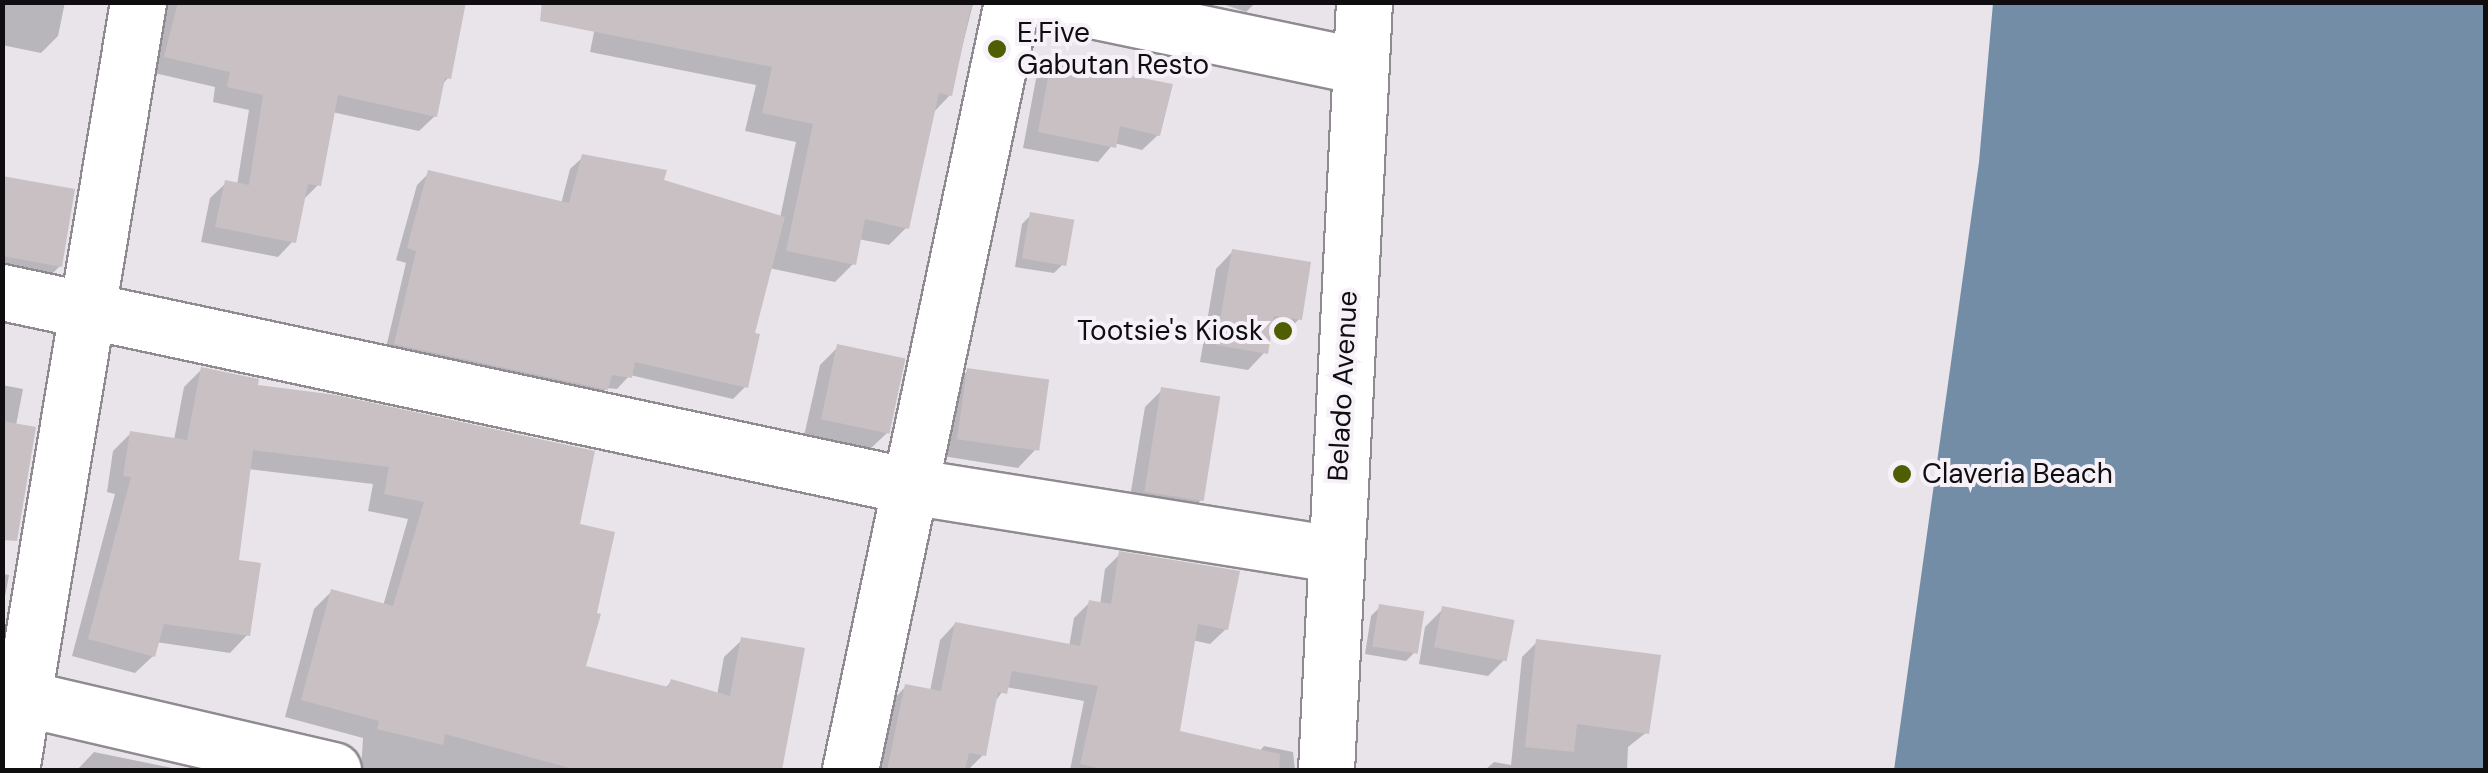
<!DOCTYPE html>
<style>
body{margin:0}
#map{position:relative;width:2488px;height:773px;overflow:hidden;background:#e8e4ea;font-family:"DM Sans",sans-serif}
div>[style]{position:absolute}
[style*='--x']{left:calc(var(--x)*1px);top:calc(var(--y)*1px);width:calc(var(--w)*1px);rotate:calc(var(--a)*1deg)}
.water>*{inset:0;background:#748da7}
.shadow>*{inset:0;background:#0003}
.building>*{inset:0;background:#c8c0c3;transform-origin:0 0}
.roads{filter:drop-shadow(2px 0 #8f8b91) drop-shadow(-2px 0 #8f8b91) drop-shadow(0 2px #8f8b91) drop-shadow(0 -2px #8f8b91)}
.minor>*{height:55px;margin:-27.5px;padding:0 27.5px;transform-origin:27.5px;border-radius:27.5px;background:#fff}
.dots>*{width:28px;height:28px;translate:-50% -50%;box-sizing:border-box;border:5px solid #f6f1f8;border-radius:50%}
span{translate:-50% -50%;white-space:nowrap;text-align:center;line-height:1.15;-webkit-text-stroke:8px #f6f1f8;paint-order:stroke}
.poi-label{font-size:28px;color:#0f0d0f}
.left{translate:0 -50%;text-align:left}
.right{translate:-100% -50%;text-align:right}
.street-label{font-size:28px;color:#0f0d0f}
.frame{position:absolute;inset:0;border:5px solid #0f0d0f;pointer-events:none}
</style>
<div id="map">
<div class="water">
<i style="clip-path:polygon(1993px 3px,2485px 3px,2485px 770px,1894px 770px,1979px 162px)"></i>
</div>
<div class="shadow">
<i style="clip-path:polygon(2px 2px,65px 2px,58px 36px,41px 53px,2px 45px)"></i>
<i style="clip-path:polygon(162px 2px,463px 2px,448px 78px,441px 86px,435px 116px,419px 131px,332px 112px,319px 184px,303px 200px,293px 241px,278px 257px,201px 242px,210px 198px,226px 183px,237px 185px,249px 110px,213px 102px,215px 87px,150px 72px)"></i>
<i style="clip-path:polygon(600px 2px,973px 4px,950px 95px,932px 114px,907px 227px,889px 245px,858px 239px,853px 264px,835px 282px,769px 268px,752px 335px,745px 387px,733px 399px,630px 375px,617px 389px,607px 388px,594px 401px,384px 356px,406px 263px,396px 260px,417px 185px,429px 173px,561px 204px,570px 169px,583px 157px,780px 218px,796px 142px,745px 131px,756px 85px,590px 52px)"></i>
<i style="clip-path:polygon(1217px 2px,1256px 2px,1246px 12px)"></i>
<i style="clip-path:polygon(1052px 63px,1158px 135px,1142px 150px,1114px 143px,1098px 162px,1023px 148px,1036px 79px)"></i>
<i style="clip-path:polygon(2px 178px,60px 266px,43px 283px,2px 276px)"></i>
<i style="clip-path:polygon(1031px 215px,1063px 264px,1054px 273px,1015px 267px,1022px 224px)"></i>
<i style="clip-path:polygon(1233px 251px,1299px 319px,1282px 337px,1268px 335px,1265px 352px,1248px 370px,1200px 362px,1216px 269px)"></i>
<i style="clip-path:polygon(838px 347px,887px 433px,869px 450px,804px 436px,820px 365px)"></i>
<i style="clip-path:polygon(202px 369px,255px 387px,577px 526px,583px 668px,664px 689px,672px 681px,717px 695px,724px 657px,742px 640px,802px 650px,777px 770px,361px 770px,363px 738px,285px 717px,314px 609px,331px 592px,383px 606px,408px 519px,368px 511px,373px 484px,248px 469px,236px 562px,247px 635px,230px 653px,156px 642px,153px 656px,135px 673px,72px 656px,115px 494px,107px 492px,113px 451px,131px 433px,174px 440px,184px 387px)"></i>
<i style="clip-path:polygon(968px 371px,1035px 450px,1018px 468px,936px 455px,950px 388px)"></i>
<i style="clip-path:polygon(2px 385px,23px 389px,2px 498px)"></i>
<i style="clip-path:polygon(1162px 390px,1201px 500px,1184px 518px,1128px 509px,1145px 407px)"></i>
<i style="clip-path:polygon(1120px 554px,1226px 629px,1210px 644px,1192px 640px,1177px 733px,1259px 752px,1264px 746px,1293px 752px,1295px 770px,1070px 770px,1084px 701px,1006px 687px,993px 704px,983px 755px,968px 770px,873px 770px,891px 702px,906px 686px,930px 691px,940px 640px,955px 624px,1069px 647px,1074px 618px,1089px 603px,1100px 605px,1105px 569px)"></i>
<i style="clip-path:polygon(2px 574px,9px 575px,2px 613px)"></i>
<i style="clip-path:polygon(1380px 607px,1415px 652px,1406px 661px,1365px 654px,1371px 616px)"></i>
<i style="clip-path:polygon(1443px 609px,1506px 658px,1488px 676px,1419px 664px,1425px 627px)"></i>
<i style="clip-path:polygon(1537px 642px,1647px 732px,1628px 747px,1627px 770px,1485px 770px,1494px 762px,1511px 765px,1522px 657px)"></i>
<i style="clip-path:polygon(94px 752px,182px 770px,77px 770px)"></i>
</div>
<div class="building">
<i style="clip-path:polygon(178px 2px,466px 2px,451px 79px,445px 78px,437px 117px,338px 95px,321px 186px,308px 184px,296px 243px,215px 227px,225px 180px,249px 185px,263px 95px,227px 87px,230px 72px,164px 57px)"></i>
<i style="clip-path:polygon(542px 2px,972px 2px,952px 96px,939px 93px,909px 229px,865px 219px,856px 265px,786px 251px,813px 124px,762px 113px,772px 67px,540px 21px)"></i>
<i style="clip-path:polygon(1051px 61px,1173px 84px,1160px 136px,1120px 126px,1116px 148px,1038px 132px)"></i>
<i style="clip-path:polygon(582px 154px,667px 170px,664px 180px,785px 217px,755px 333px,760px 334px,748px 388px,635px 362px,632px 378px,612px 375px,608px 390px,394px 344px,416px 251px,407px 248px,428px 170px,569px 203px)"></i>
<i style="clip-path:polygon(2px 176px,75px 189px,62px 267px,2px 256px)"></i>
<i style="left:1030px;top:212px;width:45px;height:47px;rotate:10deg"></i>
<i style="clip-path:polygon(1232px 249px,1311px 262px,1302px 320px,1274px 316px,1268px 354px,1216px 345px)"></i>
<i style="left:837px;top:344px;width:70px;height:77px;rotate:12deg"></i>
<i style="clip-path:polygon(201px 367px,259px 379px,258px 385px,336px 395px,595px 451px,580px 524px,615px 532px,597px 613px,601px 614px,586px 666px,668px 687px,671px 679px,730px 696px,741px 637px,805px 648px,782px 770px,577px 770px,445px 734px,443px 745px,377px 729px,379px 721px,301px 700px,331px 589px,393px 606px,424px 502px,384px 494px,389px 467px,253px 450px,239px 560px,261px 563px,250px 636px,164px 624px,155px 657px,88px 639px,131px 477px,123px 476px,130px 431px,187px 440px)"></i>
<i style="left:967px;top:368px;width:83px;height:72px;rotate:8deg"></i>
<i style="left:1161px;top:387px;width:60px;height:106px;rotate:9deg"></i>
<i style="clip-path:polygon(2px 421px,36px 427px,17px 541px,2px 540px)"></i>
<i style="clip-path:polygon(1119px 551px,1240px 571px,1228px 630px,1198px 624px,1180px 731px,1280px 754px,1279px 770px,1107px 770px,1080px 764px,1098px 686px,1012px 671px,1007px 694px,998px 692px,986px 756px,969px 753px,965px 770px,887px 770px,905px 684px,941px 691px,955px 622px,1080px 646px,1089px 600px,1111px 604px)"></i>
<i style="left:1379px;top:604px;width:46px;height:43px;rotate:9deg"></i>
<i style="left:1442px;top:606px;width:74px;height:42px;rotate:11deg"></i>
<i style="clip-path:polygon(1536px 639px,1661px 655px,1649px 734px,1577px 724px,1574px 752px,1525px 747px)"></i>
</div>
<div class="roads">
<div class="minor">
<i style="--x:1053;--y:2;--w:313;--a:11.8"></i>
<i style="--x:2;--y:292;--w:928;--a:12.07"></i>
<i style="--x:909;--y:486;--w:431;--a:9.1"></i>
<i style="--x:2;--y:693;--w:340;--a:13.1"></i>
<i style="--x:11;--y:770;--w:778;--a:-80.61"></i>
<i style="--x:850;--y:770;--w:785;--a:-78.09"></i>
<i style="--x:1326;--y:770;--w:769;--a:-87.17"></i>
</div>
</div>
<div class="dots">
<i style="left:997px;top:49px;background:#4e5e00"></i>
<i style="left:1283px;top:331px;background:#4e5e00"></i>
<i style="left:1902px;top:474px;background:#4e5e00"></i>
</div>
<div class="poi-label">
<span class="left" style="left:1017px;top:49px">E.Five<br>Gabutan Resto</span>
<span class="right" style="left:1263px;top:331px">Tootsie's Kiosk</span>
<span class="left" style="left:1922px;top:474px">Claveria Beach</span>
</div>
<div class="street-label">
<span style="left:1343px;top:386px;rotate:-87deg">Belado Avenue</span>
</div>
<div class="frame"></div>
</div>
